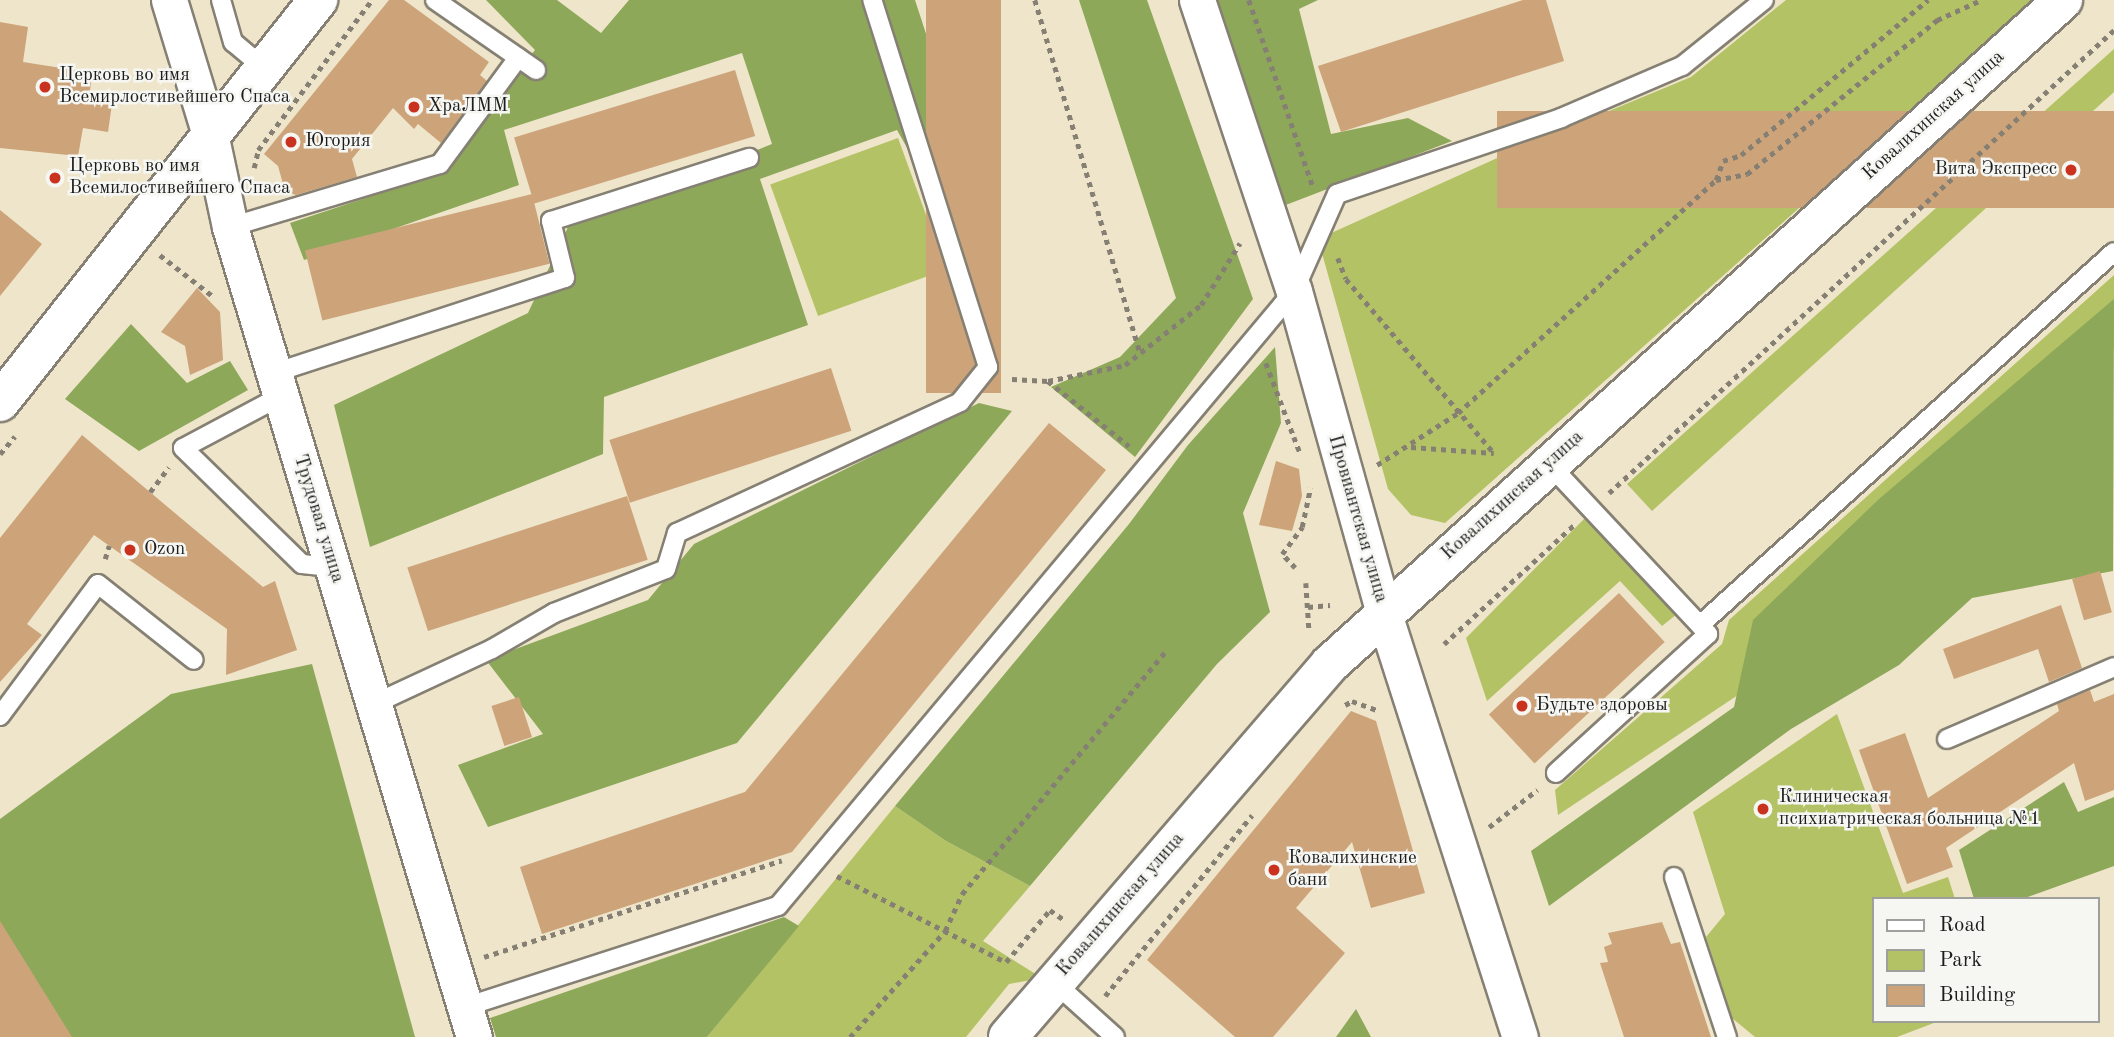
<!DOCTYPE html>
<meta charset="utf-8">
<style>
body{margin:0}
#map{position:relative;width:2114px;height:1037px;overflow:hidden;background:#eee5ca;font-family:"Old Standard TT",serif}
div>[style]{position:absolute}
[style*='--x']{left:calc(var(--x)*1px);top:calc(var(--y)*1px);width:calc(var(--w)*1px);rotate:calc(var(--a)*1deg)}
.green>*{inset:0;background:#b3c264;transform-origin:0 0}
.forest>*{inset:0;background:#8ea85a}
.building>*{inset:0;background:#cda37a;transform-origin:0 0}
.path>*{height:4.5px;margin-top:-2.25px;transform-origin:0;background:repeating-linear-gradient(90deg,#858073 0 5px,transparent 0 10px)}
.roads{filter:drop-shadow(2px 0 #858073) drop-shadow(-2px 0 #858073) drop-shadow(0 2px #858073) drop-shadow(0 -2px #858073)}
.lane>*{height:18px;margin:-9px;padding:0 9px;transform-origin:9px;border-radius:9px;background:#fff}
.street>*{height:35px;margin:-17.5px;padding:0 17.5px;transform-origin:17.5px;border-radius:17.5px;background:#fff}
.secondary>*{height:38px;margin:-19px;padding:0 19px;transform-origin:19px;border-radius:19px;background:#fff}
.dots>*{width:19px;height:19px;translate:-50% -50%;box-sizing:border-box;border:4px solid #f6f6f2;border-radius:50%}
span{translate:-50% -50%;white-space:nowrap;text-align:center;line-height:1.15;-webkit-text-stroke:5px #f6f6f2;paint-order:stroke}
.poi-label{font-size:19px;color:#1c1c1c}
.left{translate:0 -50%;text-align:left}
.right{translate:-100% -50%;text-align:right}
.street-label{font-size:19px;color:#1c1c1c}
.legend{position:absolute;left:1872px;top:897px;width:228px;height:126px;box-sizing:border-box;background:#f6f6f2;border:2px solid #9f9f9c;margin:0;padding:9px 12px;list-style:none;font-size:21px;color:#1c1c1c}
.legend li{display:flex;align-items:center;gap:14px;height:35px}
.legend b{width:35px;border:2px solid #9f9f9c}
</style>
<div id="map">
<div class="green">
<i style="clip-path:polygon(1786px 0,2033px 0,1445px 523px,1411px 515px,1388px 489px,1318px 239px,1515px 150px,1691px 77px)"></i>
<i style="clip-path:polygon(2114px 49px,2114px 92px,1652px 511px,1627px 484px)"></i>
<i style="left:898px;top:138px;width:140px;height:136px;rotate:70deg"></i>
<i style="clip-path:polygon(2114px 275px,2114px 348px,1804px 651px,1558px 815px,1555px 790px,1722px 644px,1729px 620px)"></i>
<i style="clip-path:polygon(1587px 516px,1677px 614px,1662px 626px,1620px 581px,1487px 701px,1466px 638px)"></i>
<i style="clip-path:polygon(1837px 714px,1903px 893px,1948px 877px,1955px 899px,1874px 899px,1874px 1021px,1939px 1021px,1897px 1037px,1755px 1037px,1732px 1018px,1706px 937px,1725px 914px,1693px 812px)"></i>
<i style="clip-path:polygon(895px 806px,946px 841px,1030px 886px,983px 941px,1042px 978px,1009px 984px,966px 1037px,707px 1037px)"></i>
</div>
<div class="forest">
<i style="clip-path:polygon(486px 0,557px 0,601px 33px,629px 0,915px 0,975px 184px,968px 255px,897px 130px,760px 179px,808px 325px,604px 397px,603px 454px,370px 547px,334px 405px,528px 313px,568px 227px,772px 144px,742px 53px,504px 130px,519px 185px,304px 260px,290px 223px,441px 173px,535px 50px)"></i>
<i style="clip-path:polygon(1079px 0,1147px 0,1253px 299px,1135px 457px,1051px 387px,1120px 357px,1176px 298px)"></i>
<i style="clip-path:polygon(1214px 0,1318px 0,1299px 9px,1331px 134px,1408px 118px,1452px 141px,1278px 208px)"></i>
<i style="clip-path:polygon(2114px 299px,2113px 571px,1972px 598px,1899px 665px,1791px 729px,1549px 906px,1531px 851px,1734px 707px,1753px 620px,1879px 499px)"></i>
<i style="clip-path:polygon(131px 324px,187px 383px,230px 361px,248px 390px,139px 451px,65px 399px)"></i>
<i style="clip-path:polygon(1275px 347px,1281px 423px,1243px 513px,1270px 612px,1217px 664px,1030px 886px,946px 841px,895px 806px,1129px 524px,1188px 445px)"></i>
<i style="clip-path:polygon(979px 403px,1012px 411px,737px 743px,488px 827px,458px 765px,543px 734px,486px 660px,648px 600px,694px 544px)"></i>
<i style="clip-path:polygon(312px 664px,415px 1037px,0 1037px,0 819px,171px 694px)"></i>
<i style="clip-path:polygon(2064px 782px,2078px 812px,2114px 797px,2114px 866px,2022px 899px,1974px 899px,1959px 850px)"></i>
<i style="clip-path:polygon(784px 917px,799px 926px,707px 1037px,496px 1037px,490px 1018px)"></i>
<i style="clip-path:polygon(1356px 1009px,1371px 1037px,1336px 1037px)"></i>
</div>
<div class="building">
<i style="clip-path:polygon(389px 0,404px 0,489px 62px,480px 75px,487px 81px,441px 143px,418px 124px,414px 129px,393px 108px,352px 159px,357px 177px,296px 195px,285px 191px,278px 166px,264px 154px)"></i>
<i style="left:926px;top:0;width:75px;height:393px"></i>
<i style="clip-path:polygon(1523px 0,1546px 0,1564px 61px,1341px 132px,1318px 66px)"></i>
<i style="clip-path:polygon(0 22px,28px 27px,23px 62px,93px 73px,88px 101px,112px 104px,108px 132px,83px 128px,78px 156px,0 148px)"></i>
<i style="left:735px;top:70px;width:69px;height:231px;rotate:73deg"></i>
<i style="left:2114px;top:111px;width:97px;height:617px;rotate:90deg"></i>
<i style="left:532px;top:194px;width:72px;height:234px;rotate:76deg"></i>
<i style="clip-path:polygon(0 210px,42px 244px,0 296px)"></i>
<i style="clip-path:polygon(197px 288px,220px 312px,223px 360px,190px 375px,185px 346px,161px 332px)"></i>
<i style="left:831px;top:368px;width:66px;height:233px;rotate:72deg"></i>
<i style="clip-path:polygon(1049px 423px,1106px 470px,792px 852px,542px 934px,520px 867px,745px 792px)"></i>
<i style="clip-path:polygon(82px 435px,263px 587px,275px 581px,297px 650px,226px 675px,227px 629px,94px 535px,27px 624px,42px 635px,0 682px,0 538px)"></i>
<i style="clip-path:polygon(1276px 461px,1299px 469px,1302px 496px,1292px 531px,1259px 525px)"></i>
<i style="left:627px;top:496px;width:67px;height:231px;rotate:72deg"></i>
<i style="left:2100px;top:571px;width:43px;height:29px;rotate:74deg"></i>
<i style="left:1619px;top:593px;width:67px;height:178px;rotate:47deg"></i>
<i style="clip-path:polygon(2061px 605px,2082px 668px,2049px 682px,2038px 649px,1954px 679px,1943px 649px)"></i>
<i style="clip-path:polygon(2090px 690px,2094px 702px,2114px 694px,2114px 790px,2085px 801px,2074px 763px,1946px 848px,1953px 867px,1907px 884px,1859px 750px,1905px 733px,1928px 798px,2059px 711px,2057px 704px)"></i>
<i style="left:519px;top:697px;width:42px;height:29px;rotate:72deg"></i>
<i style="clip-path:polygon(1351px 711px,1376px 721px,1425px 893px,1371px 908px,1352px 842px,1296px 908px,1345px 953px,1273px 1037px,1235px 1037px,1147px 960px)"></i>
<i style="clip-path:polygon(0 921px,72px 1037px,0 1037px)"></i>
<i style="clip-path:polygon(1662px 922px,1671px 944px,1680px 942px,1711px 1037px,1624px 1037px,1600px 963px,1608px 962px,1604px 947px,1612px 944px,1608px 933px)"></i>
</div>
<div class="path">
<i style="--x:1035;--y:0;--w:368;--a:73.4"></i>
<i style="--x:1249;--y:0;--w:198;--a:71.1"></i>
<i style="--x:254;--y:168;--w:18;--a:-77"></i>
<i style="--x:258;--y:150;--w:188;--a:-52.8"></i>
<i style="--x:1716;--y:180;--w:20;--a:-70"></i>
<i style="--x:1723;--y:161;--w:19;--a:-18"></i>
<i style="--x:1741;--y:155;--w:243;--a:-39.7"></i>
<i style="--x:160;--y:255;--w:68;--a:37.9"></i>
<i style="--x:1338;--y:258;--w:22;--a:69"></i>
<i style="--x:1346;--y:279;--w:228;--a:49.6"></i>
<i style="--x:1266;--y:363;--w:79;--a:69.3"></i>
<i style="--x:1012;--y:379;--w:36;--a:3"></i>
<i style="--x:1048;--y:381;--w:79;--a:-11.7"></i>
<i style="--x:1125;--y:365;--w:97;--a:-38.3"></i>
<i style="--x:1201;--y:305;--w:73;--a:-57.8"></i>
<i style="--x:1048;--y:381;--w:104;--a:38.7"></i>
<i style="--x:1294;--y:437;--w:17;--a:69"></i>
<i style="--x:1411;--y:447;--w:83;--a:4.1"></i>
<i style="--x:0;--y:454;--w:23;--a:-50"></i>
<i style="--x:1377;--y:465;--w:96;--a:-32.7"></i>
<i style="--x:1458;--y:413;--w:348;--a:-42.1"></i>
<i style="--x:1716;--y:180;--w:32;--a:-11"></i>
<i style="--x:1747;--y:174;--w:245;--a:-39"></i>
<i style="--x:1937;--y:20;--w:48;--a:-24.4"></i>
<i style="--x:150;--y:492;--w:31;--a:-53"></i>
<i style="--x:1609;--y:493;--w:685;--a:-42.52"></i>
<i style="--x:105;--y:559;--w:14;--a:-73"></i>
<i style="--x:1295;--y:568;--w:19;--a:-133"></i>
<i style="--x:1282;--y:554;--w:34;--a:-53"></i>
<i style="--x:1302;--y:527;--w:40;--a:-78"></i>
<i style="--x:1306;--y:583;--w:45;--a:86.2"></i>
<i style="--x:1308;--y:607;--w:22;--a:-5"></i>
<i style="--x:1444;--y:644;--w:176;--a:-42.5"></i>
<i style="--x:1345;--y:705;--w:8;--a:-30"></i>
<i style="--x:1352;--y:701;--w:29;--a:20"></i>
<i style="--x:1489;--y:827;--w:61;--a:-37.6"></i>
<i style="--x:837;--y:876;--w:190;--a:27"></i>
<i style="--x:1006;--y:962;--w:68;--a:-49.8"></i>
<i style="--x:1050;--y:910;--w:16;--a:35"></i>
<i style="--x:484;--y:957;--w:313;--a:-18"></i>
<i style="--x:1105;--y:996;--w:233;--a:-50.9"></i>
<i style="--x:850;--y:1037;--w:142;--a:-48.1"></i>
<i style="--x:945;--y:931;--w:41;--a:-65.3"></i>
<i style="--x:962;--y:894;--w:319;--a:-50"></i>
</div>
<div class="roads">
<div class="lane">
<i style="--x:221;--y:0;--w:44;--a:74.1"></i>
<i style="--x:233;--y:42;--w:40;--a:40"></i>
<i style="--x:435;--y:0;--w:123;--a:34.7"></i>
<i style="--x:230;--y:227;--w:219;--a:-16.7"></i>
<i style="--x:440;--y:164;--w:132;--a:-53.7"></i>
<i style="--x:274;--y:373;--w:306;--a:-18.1"></i>
<i style="--x:565;--y:278;--w:59;--a:-103.8"></i>
<i style="--x:551;--y:221;--w:208;--a:-17.7"></i>
<i style="--x:281;--y:396;--w:111;--a:152"></i>
<i style="--x:183;--y:448;--w:166;--a:44.3"></i>
<i style="--x:302;--y:564;--w:31;--a:6"></i>
<i style="--x:1549;--y:464;--w:233;--a:46.9"></i>
<i style="--x:1708;--y:634;--w:206;--a:137.6"></i>
<i style="--x:1700;--y:625;--w:557;--a:-42.02"></i>
<i style="--x:374;--y:704;--w:130;--a:-25"></i>
<i style="--x:492;--y:649;--w:72;--a:-30.1"></i>
<i style="--x:554;--y:613;--w:120;--a:-21.4"></i>
<i style="--x:666;--y:569;--w:38;--a:-73"></i>
<i style="--x:677;--y:533;--w:312;--a:-24.8"></i>
<i style="--x:960;--y:402;--w:45;--a:-51.3"></i>
<i style="--x:988;--y:367;--w:385;--a:-107.5"></i>
<i style="--x:0;--y:716;--w:164;--a:-53.4"></i>
<i style="--x:98;--y:584;--w:122;--a:38.4"></i>
<i style="--x:1947;--y:739;--w:182;--a:-23.3"></i>
<i style="--x:1674;--y:877;--w:169;--a:71.7"></i>
<i style="--x:1054;--y:982;--w:82;--a:42"></i>
<i style="--x:465;--y:1007;--w:329;--a:-17.9"></i>
<i style="--x:778;--y:906;--w:803;--a:-50"></i>
<i style="--x:1294;--y:291;--w:106;--a:-66.1"></i>
<i style="--x:1337;--y:194;--w:237;--a:-18.7"></i>
<i style="--x:1561;--y:118;--w:132;--a:-23.3"></i>
<i style="--x:1682;--y:66;--w:105;--a:-38.8"></i>
</div>
<div class="street">
<i style="--x:169;--y:0;--w:144;--a:73.1"></i>
<i style="--x:211;--y:138;--w:91;--a:77.9"></i>
<i style="--x:230;--y:227;--w:846;--a:73.24"></i>
<i style="--x:1197;--y:0;--w:307;--a:71.6"></i>
<i style="--x:1294;--y:291;--w:335;--a:74.4"></i>
<i style="--x:1384;--y:614;--w:444;--a:72.2"></i>
</div>
<div class="secondary">
<i style="--x:0;--y:402;--w:513;--a:-51.65"></i>
<i style="--x:1008;--y:1037;--w:493;--a:-49.2"></i>
<i style="--x:1330;--y:664;--w:989;--a:-42.17"></i>
</div>
</div>
<div class="dots">
<i style="left:45px;top:87px;background:#c8321e"></i>
<i style="left:414px;top:107px;background:#c8321e"></i>
<i style="left:291px;top:142px;background:#c8321e"></i>
<i style="left:2071px;top:170px;background:#c8321e"></i>
<i style="left:55px;top:178px;background:#c8321e"></i>
<i style="left:130px;top:550px;background:#c8321e"></i>
<i style="left:1522px;top:706px;background:#c8321e"></i>
<i style="left:1763px;top:809px;background:#c8321e"></i>
<i style="left:1274px;top:870px;background:#c8321e"></i>
</div>
<div class="poi-label">
<span class="left" style="left:59px;top:87px">Церковь во имя<br>Всемирлостивейшего Спаса</span>
<span class="left" style="left:428px;top:107px">ХраЛММ</span>
<span class="left" style="left:305px;top:142px">Югория</span>
<span class="left" style="left:69px;top:178px">Церковь во имя<br>Всемилостивейшего Спаса</span>
<span class="right" style="left:2057px;top:170px">Вита Экспресс</span>
<span class="left" style="left:144px;top:550px">Ozon</span>
<span class="left" style="left:1536px;top:706px">Будьте здоровы</span>
<span class="left" style="left:1779px;top:809px">Клиническая<br>психиатрическая больница №1</span>
<span class="left" style="left:1288px;top:870px">Ковалихинские<br>бани</span>
</div>
<div class="street-label">
<span style="left:1934px;top:116px;rotate:-42deg">Ковалихинская улица</span>
<span style="left:1513px;top:496px;rotate:-42deg">Ковалихинская улица</span>
<span style="left:318px;top:519px;rotate:73deg">Трудовая улица</span>
<span style="left:1357px;top:519px;rotate:74deg">Провиантская улица</span>
<span style="left:1121px;top:905px;rotate:-49deg">Ковалихинская улица</span>
</div>
<ul class="legend">
<li><b style="height:9px;background:#fff"></b>Road</li>
<li><b style="height:19px;background:#b3c264"></b>Park</li>
<li><b style="height:19px;background:#cda37a"></b>Building</li>
</ul>
</div>
